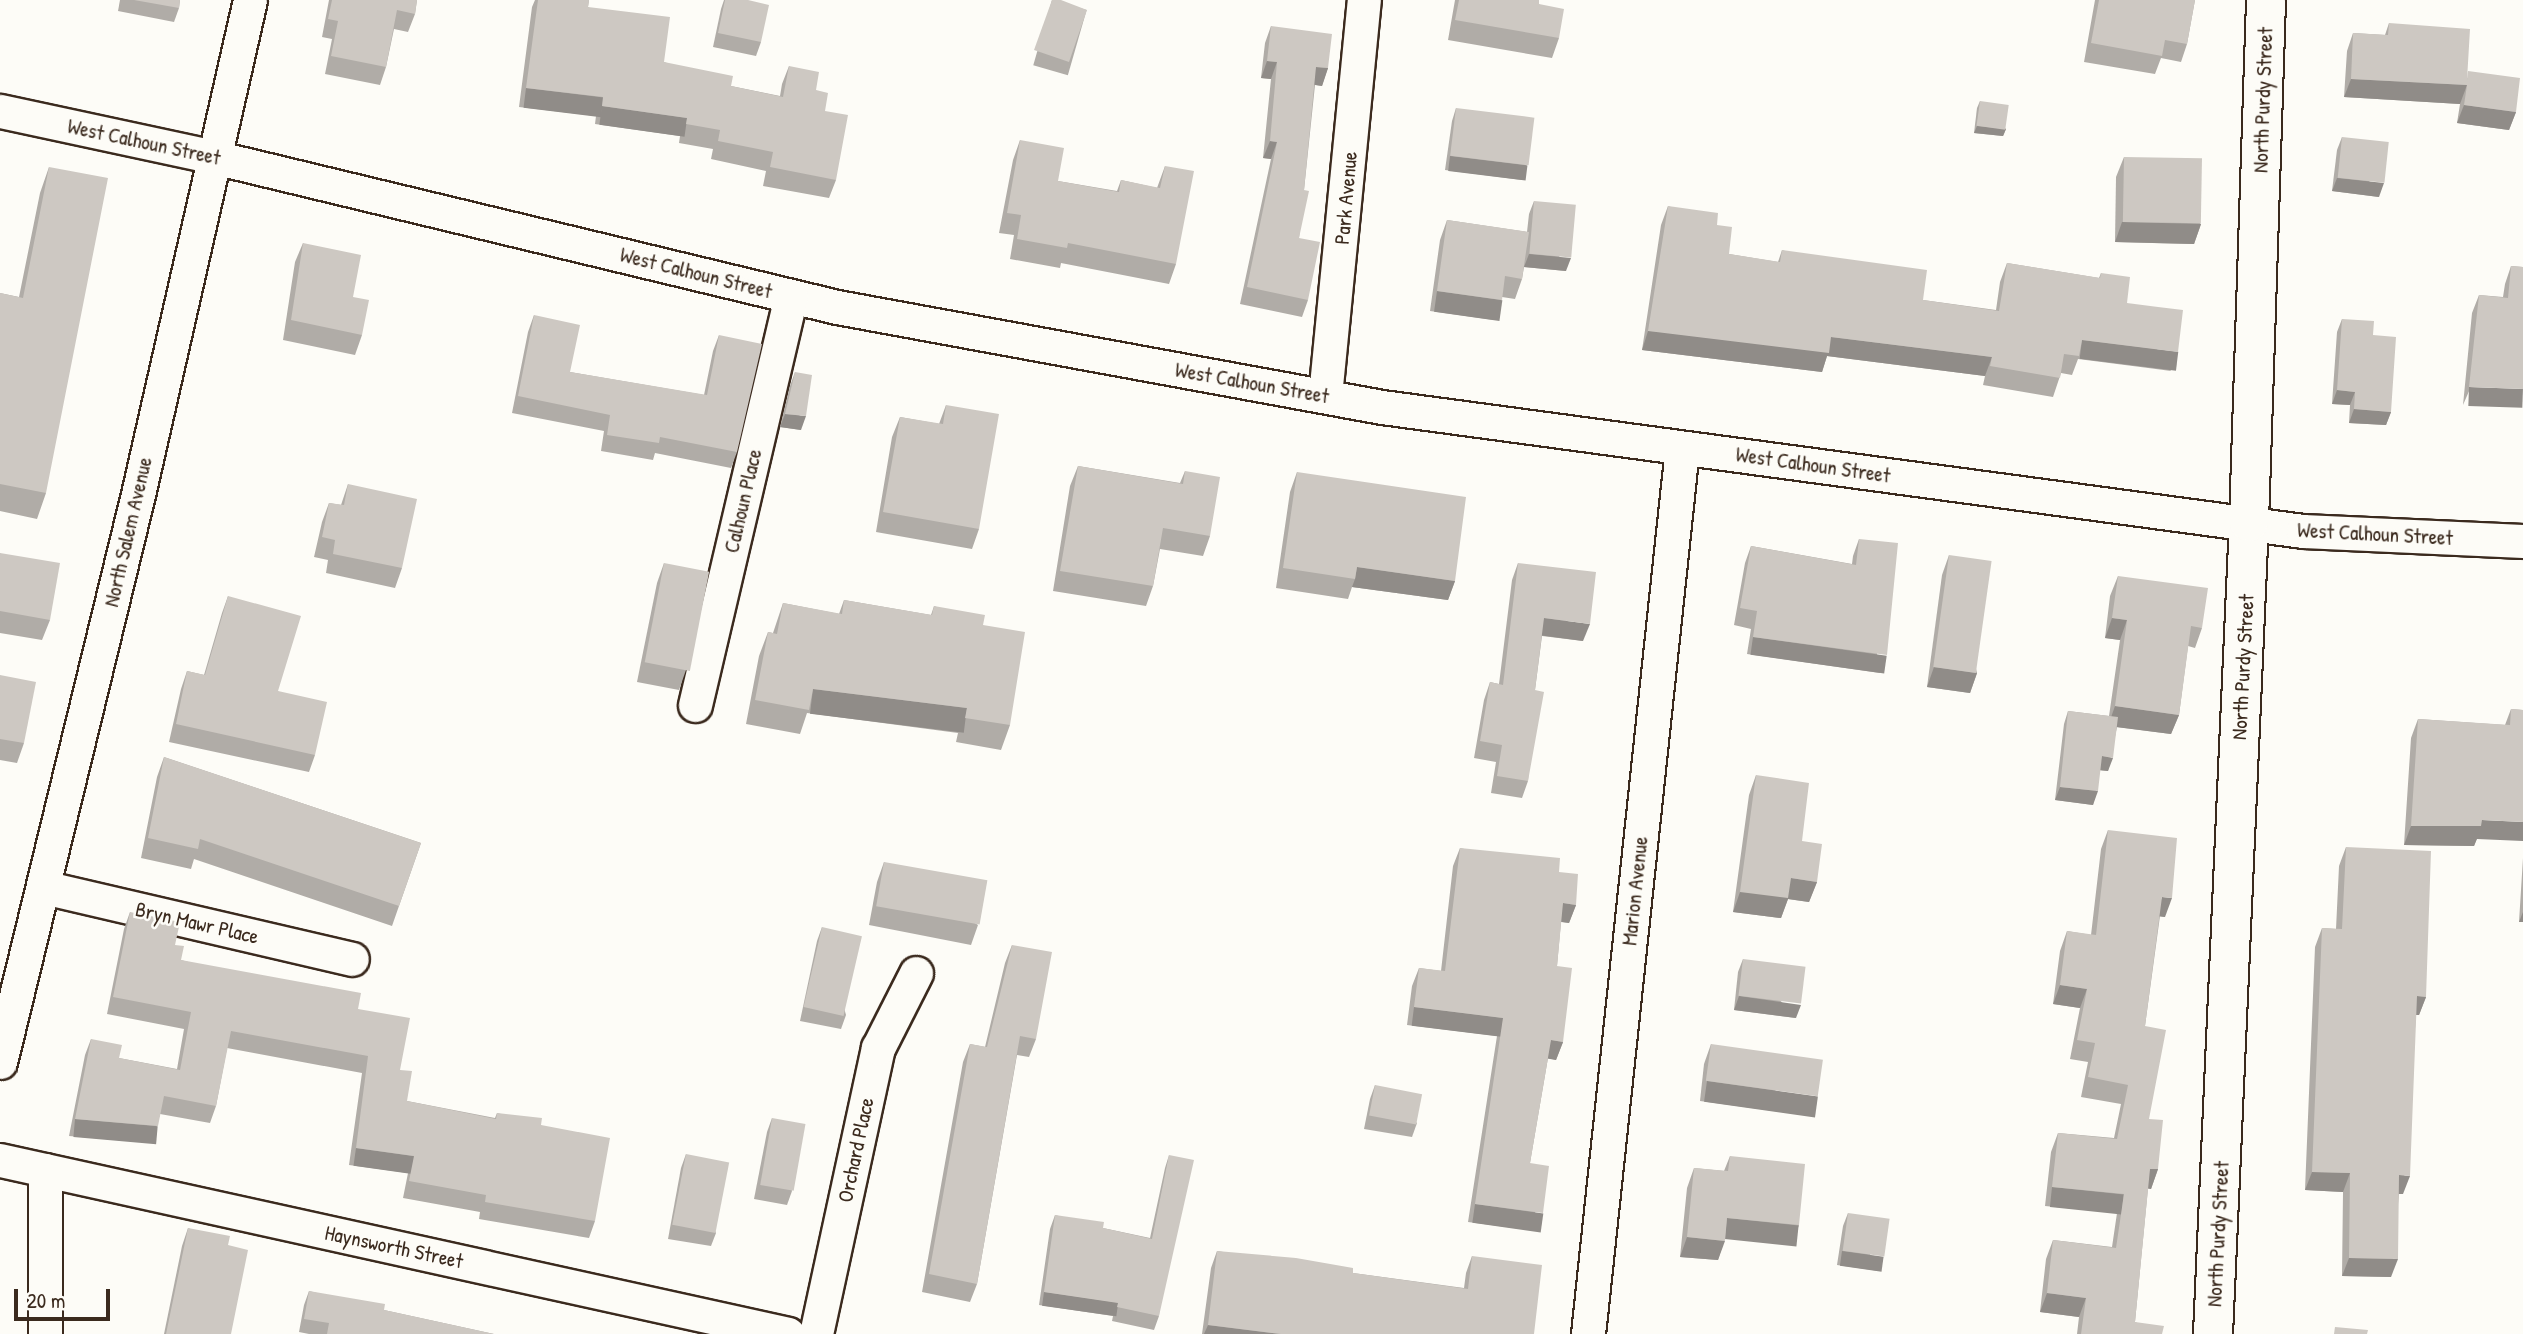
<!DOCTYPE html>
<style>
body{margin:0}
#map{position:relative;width:2523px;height:1334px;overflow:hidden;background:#fdfcf7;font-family:"Patrick Hand",sans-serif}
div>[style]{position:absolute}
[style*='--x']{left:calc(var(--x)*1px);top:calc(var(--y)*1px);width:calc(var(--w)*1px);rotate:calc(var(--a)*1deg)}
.roads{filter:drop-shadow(2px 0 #3b2a1e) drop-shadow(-2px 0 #3b2a1e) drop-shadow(0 2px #3b2a1e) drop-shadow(0 -2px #3b2a1e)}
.minor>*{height:33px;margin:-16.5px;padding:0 16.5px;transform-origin:16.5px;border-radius:16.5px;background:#fdfcf7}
.tertiary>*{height:38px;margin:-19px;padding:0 19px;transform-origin:19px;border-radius:19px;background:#fdfcf7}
.wall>*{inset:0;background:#b0aca7;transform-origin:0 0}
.shaded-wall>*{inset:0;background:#908c88;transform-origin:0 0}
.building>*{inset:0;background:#cdc8c2;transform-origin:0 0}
span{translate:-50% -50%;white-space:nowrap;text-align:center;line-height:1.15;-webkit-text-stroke:5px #fdfcf7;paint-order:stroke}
.street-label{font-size:21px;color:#3b2a1e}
.scale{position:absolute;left:14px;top:1289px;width:96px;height:32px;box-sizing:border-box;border:4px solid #3b2a1e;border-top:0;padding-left:9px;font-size:21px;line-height:24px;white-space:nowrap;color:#3b2a1e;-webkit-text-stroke:5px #fdfcf7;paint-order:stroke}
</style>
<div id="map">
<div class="roads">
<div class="minor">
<i style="--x:0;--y:111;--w:219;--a:12.1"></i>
<i style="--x:214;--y:157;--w:641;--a:13.54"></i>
<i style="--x:837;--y:307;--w:554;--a:10.4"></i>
<i style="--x:1382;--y:407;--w:929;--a:7.67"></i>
<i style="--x:2303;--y:531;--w:220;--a:2.6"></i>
<i style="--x:1325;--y:396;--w:398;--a:-84.4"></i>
<i style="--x:695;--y:705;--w:419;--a:-76.8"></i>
<i style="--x:43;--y:887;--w:317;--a:13.1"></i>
<i style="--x:0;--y:1062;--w:589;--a:-76.34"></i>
<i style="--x:139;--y:490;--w:502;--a:-77.24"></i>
<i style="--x:0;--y:1160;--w:807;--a:12.45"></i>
<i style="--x:45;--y:1170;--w:164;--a:90"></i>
<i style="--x:816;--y:1334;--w:293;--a:-77.8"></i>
<i style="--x:878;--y:1048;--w:84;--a:-63.1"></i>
<i style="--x:1588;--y:1334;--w:891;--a:-83.94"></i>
</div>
<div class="tertiary">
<i style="--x:2213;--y:1334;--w:813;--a:-87.46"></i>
<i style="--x:2249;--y:522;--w:522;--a:-88.13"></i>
</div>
</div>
<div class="wall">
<i style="clip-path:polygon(120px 0,180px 0,179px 8px,174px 22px,118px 11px)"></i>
<i style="clip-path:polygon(329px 0,417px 0,415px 14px,408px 32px,394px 29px,386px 67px,380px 85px,325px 74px,332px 39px,322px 37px)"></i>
<i style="clip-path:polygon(535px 0,589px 0,588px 7px,664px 62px,731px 86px,780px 96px,782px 84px,789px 66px,816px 90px,825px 111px,836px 180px,829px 198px,763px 186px,766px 171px,711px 159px,713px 149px,679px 143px,680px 136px,595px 124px,596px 116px,519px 107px,532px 7px)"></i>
<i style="clip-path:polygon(724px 0,748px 0,761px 42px,756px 56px,713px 47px,721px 9px)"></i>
<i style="left:1052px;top:0;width:36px;height:68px;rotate:16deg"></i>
<i style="clip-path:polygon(1455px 0,1539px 0,1539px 4px,1559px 38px,1552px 58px,1448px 40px)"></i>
<i style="clip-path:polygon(2095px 0,2195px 0,2187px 44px,2181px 62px,2161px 58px,2155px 74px,2084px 62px)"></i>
<i style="clip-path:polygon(2389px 23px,2516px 112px,2509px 130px,2457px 123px,2460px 104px,2344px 97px,2347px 51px,2353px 33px,2385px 35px)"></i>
<i style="clip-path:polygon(1271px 26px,1328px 68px,1322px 86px,1315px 85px,1299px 238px,1308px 300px,1302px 317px,1240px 304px,1271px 159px,1263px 158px,1271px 79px,1261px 78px,1265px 43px)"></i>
<i style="clip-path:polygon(1980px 101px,2006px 129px,2003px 136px,1974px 133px,1977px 108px)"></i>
<i style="clip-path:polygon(1456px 108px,1527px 166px,1522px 180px,1445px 170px,1452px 121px)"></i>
<i style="clip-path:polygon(2342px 137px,2379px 197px,2332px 191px,2337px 150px)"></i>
<i style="clip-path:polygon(1020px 140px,1058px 181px,1117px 191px,1121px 180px,1157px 188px,1165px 166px,1176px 264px,1169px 284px,1061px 263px,1060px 268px,1010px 259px,1014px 235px,999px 233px,1013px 160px)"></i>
<i style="clip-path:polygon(2124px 157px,2201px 224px,2194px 244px,2115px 242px,2116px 177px)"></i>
<i style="clip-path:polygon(49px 167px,46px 493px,37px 519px,0 511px,0 293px,19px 297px,40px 193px)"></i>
<i style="clip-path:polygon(1534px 201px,1566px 271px,1524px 267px,1522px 279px,1515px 299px,1502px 297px,1494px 320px,1430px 311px,1440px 240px,1447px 220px,1527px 232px,1529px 214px)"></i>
<i style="clip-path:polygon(1668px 206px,1717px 225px,1729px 254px,1778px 262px,1782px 250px,1923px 300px,1996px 310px,2000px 282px,2007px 263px,2099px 278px,2101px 273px,2127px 303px,2171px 371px,2078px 359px,2072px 375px,2061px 373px,2053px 397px,1983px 385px,1985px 376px,1827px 356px,1822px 372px,1642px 350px,1661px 225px)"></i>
<i style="clip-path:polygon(303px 243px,353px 297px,362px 335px,355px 355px,283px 340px,295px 262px)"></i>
<i style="clip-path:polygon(2511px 266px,2523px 267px,2463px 405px,2472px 313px,2479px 295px,2503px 297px,2505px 284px)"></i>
<i style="clip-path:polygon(534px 315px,570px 372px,704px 395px,713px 351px,719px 335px,737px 452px,731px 468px,655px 453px,653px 460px,601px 451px,604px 431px,512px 413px,528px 332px)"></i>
<i style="clip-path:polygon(2342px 319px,2373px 335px,2391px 412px,2386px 425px,2349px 423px,2350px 405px,2332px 404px,2337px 332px)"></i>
<i style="clip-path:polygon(795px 372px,801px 430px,780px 427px,790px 386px)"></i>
<i style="clip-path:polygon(946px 405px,979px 529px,972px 549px,876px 532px,892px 437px,900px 417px,939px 424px)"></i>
<i style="clip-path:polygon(1078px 466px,1180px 483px,1185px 471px,1210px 536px,1203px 556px,1160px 549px,1153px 586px,1146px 606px,1053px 591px,1070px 486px)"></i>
<i style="clip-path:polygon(1297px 472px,1455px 581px,1448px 600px,1352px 587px,1348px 599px,1276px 588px,1290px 492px)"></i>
<i style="clip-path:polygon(348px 484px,402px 568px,395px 588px,326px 573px,328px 560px,314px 557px,322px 522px,329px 503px,341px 505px)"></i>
<i style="clip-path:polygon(1859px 539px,1880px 673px,1747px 654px,1751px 629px,1734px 625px,1745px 563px,1751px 546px,1852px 564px,1853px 556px)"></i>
<i style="clip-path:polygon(0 553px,50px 620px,42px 640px,0 633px)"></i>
<i style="clip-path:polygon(1949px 555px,1977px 673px,1970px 693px,1927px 687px,1942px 575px)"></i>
<i style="clip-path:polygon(664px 563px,686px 670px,679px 690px,637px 682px,657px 583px)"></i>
<i style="clip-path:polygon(1518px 563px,1583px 641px,1542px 636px,1535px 690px,1528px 781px,1522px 798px,1491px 793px,1496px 762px,1474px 758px,1484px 700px,1490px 682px,1499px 684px,1512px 580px)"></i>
<i style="clip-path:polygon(2118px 576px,2202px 628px,2195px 648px,2188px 646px,2179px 715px,2171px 734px,2117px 727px,2108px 771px,2100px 770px,2093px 805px,2055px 800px,2064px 724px,2068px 711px,2109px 716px,2120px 640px,2105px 638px,2110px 596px)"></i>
<i style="clip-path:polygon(228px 596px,278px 691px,315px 755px,309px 772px,169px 742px,181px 689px,187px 671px,204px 675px,222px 613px)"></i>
<i style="clip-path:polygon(844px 600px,931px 615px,934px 606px,983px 625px,1010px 725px,1001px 750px,956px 742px,958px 733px,807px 713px,800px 734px,746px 724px,759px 656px,768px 632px,773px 633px,783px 603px,839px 614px)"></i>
<i style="clip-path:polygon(0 675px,24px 743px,17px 763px,0 760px)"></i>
<i style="clip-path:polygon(2511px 709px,2523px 710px,2474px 846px,2404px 845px,2411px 738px,2418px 719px,2505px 725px)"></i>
<i style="clip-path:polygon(164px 757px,421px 843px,392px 926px,194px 859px,191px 869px,141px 858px,157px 777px)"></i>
<i style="clip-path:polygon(1756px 775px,1802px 841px,1817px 882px,1809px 902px,1788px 899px,1781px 918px,1733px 912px,1749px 795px)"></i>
<i style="clip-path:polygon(2108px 830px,2165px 917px,2160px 916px,2145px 1026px,2149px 1119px,2158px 1169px,2151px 1189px,2148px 1188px,2135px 1322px,2162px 1334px,2077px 1334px,2079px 1317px,2040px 1312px,2046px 1259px,2053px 1240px,2112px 1247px,2117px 1213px,2045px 1206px,2051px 1152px,2058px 1133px,2114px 1138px,2121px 1104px,2081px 1097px,2088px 1062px,2070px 1059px,2080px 1008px,2053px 1004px,2060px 951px,2067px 931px,2091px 935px,2101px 849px)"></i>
<i style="clip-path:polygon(2346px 847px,2426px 997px,2419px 1015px,2416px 1015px,2403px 1194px,2399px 1194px,2391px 1277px,2342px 1276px,2343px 1192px,2305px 1190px,2315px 947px,2322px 928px,2336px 929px,2339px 866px)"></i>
<i style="clip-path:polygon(1460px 848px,1559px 872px,1576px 905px,1569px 923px,1561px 922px,1557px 966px,1563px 1042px,1556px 1060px,1548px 1058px,1530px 1163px,1537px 1231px,1468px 1222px,1497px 1036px,1407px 1025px,1412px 986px,1419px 968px,1441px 971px,1453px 866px)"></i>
<i style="clip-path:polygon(2523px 858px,2523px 922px,2519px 922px)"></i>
<i style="clip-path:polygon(884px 862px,978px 925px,971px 945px,869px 925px,877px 882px)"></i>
<i style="clip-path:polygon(130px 912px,175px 945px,181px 960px,358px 1009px,400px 1070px,407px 1101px,495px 1118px,497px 1113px,541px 1125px,595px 1221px,589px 1238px,479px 1219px,480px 1212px,403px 1198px,408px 1173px,349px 1165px,362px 1073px,227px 1048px,216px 1106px,210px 1123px,160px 1114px,152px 1143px,69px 1136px,85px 1055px,91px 1039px,119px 1058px,177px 1069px,184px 1029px,107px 1014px,124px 929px)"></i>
<i style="clip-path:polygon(822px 927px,846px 1015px,841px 1029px,800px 1021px,817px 941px)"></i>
<i style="clip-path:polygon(1012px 945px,1036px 1039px,1029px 1057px,1017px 1055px,977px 1284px,970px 1302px,922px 1292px,963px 1062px,970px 1044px,985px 1047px,1005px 963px)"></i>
<i style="clip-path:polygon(1743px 959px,1796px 1018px,1734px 1010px,1738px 972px)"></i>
<i style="clip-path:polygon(1711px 1044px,1811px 1116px,1700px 1101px,1704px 1064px)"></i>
<i style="clip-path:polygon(1375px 1085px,1417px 1123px,1412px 1137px,1364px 1129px,1370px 1099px)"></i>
<i style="clip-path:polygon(772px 1118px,792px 1191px,787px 1205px,754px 1199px,767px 1132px)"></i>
<i style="clip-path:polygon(686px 1154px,716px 1233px,711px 1246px,668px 1239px,681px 1168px)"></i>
<i style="clip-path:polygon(1169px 1155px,1159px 1316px,1154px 1330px,1112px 1321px,1113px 1316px,1039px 1305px,1050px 1229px,1055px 1215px,1103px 1228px,1150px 1238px,1165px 1168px)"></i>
<i style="clip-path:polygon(1730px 1156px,1799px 1225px,1792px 1245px,1725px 1238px,1718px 1260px,1680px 1257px,1687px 1188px,1694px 1168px,1724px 1171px)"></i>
<i style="clip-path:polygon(1848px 1213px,1879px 1271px,1837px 1265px,1843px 1226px)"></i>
<i style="clip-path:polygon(188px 1228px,228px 1245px,231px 1334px,164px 1334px,182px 1246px)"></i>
<i style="clip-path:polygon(1217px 1251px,1353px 1273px,1464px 1288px,1466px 1273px,1472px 1256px,1534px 1334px,1202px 1334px,1211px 1268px)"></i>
<i style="clip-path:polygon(309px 1291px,384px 1310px,494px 1334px,309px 1334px,299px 1332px,304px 1305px)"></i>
</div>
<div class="shaded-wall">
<i style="clip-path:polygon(1267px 61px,1277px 62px,1271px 79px,1261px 78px)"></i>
<i style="clip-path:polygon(1316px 67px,1328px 68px,1322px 86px,1310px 84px)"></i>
<i style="clip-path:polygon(2351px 79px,2467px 85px,2460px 104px,2344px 97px)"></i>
<i style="left:526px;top:88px;width:78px;height:20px;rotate:7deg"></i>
<i style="clip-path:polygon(2464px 105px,2516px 112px,2509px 130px,2457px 123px)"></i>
<i style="left:602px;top:106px;width:86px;height:19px;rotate:8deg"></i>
<i style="clip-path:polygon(1977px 126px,2006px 129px,2003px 136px,1974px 133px)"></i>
<i style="clip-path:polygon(1270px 141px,1277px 142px,1271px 159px,1263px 158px)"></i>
<i style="left:1450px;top:156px;width:78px;height:15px;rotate:7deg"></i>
<i style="clip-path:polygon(2337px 178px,2384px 183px,2379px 197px,2332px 191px)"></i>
<i style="clip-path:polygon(2122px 222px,2201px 224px,2194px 244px,2115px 242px)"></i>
<i style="clip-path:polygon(1529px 254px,1571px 258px,1566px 271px,1524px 267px)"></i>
<i style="left:1437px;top:291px;width:66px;height:21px;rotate:8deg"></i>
<i style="clip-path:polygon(1648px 331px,1831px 337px,1992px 357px,1985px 376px,1827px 356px,1822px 372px,1642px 350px)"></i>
<i style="left:2082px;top:340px;width:97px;height:19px;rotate:7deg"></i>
<i style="left:2469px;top:387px;width:54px;height:19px;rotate:2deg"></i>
<i style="clip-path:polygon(2337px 390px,2355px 392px,2350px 405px,2332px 404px)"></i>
<i style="clip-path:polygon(2354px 409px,2391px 412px,2386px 425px,2349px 423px)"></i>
<i style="clip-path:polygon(785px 414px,806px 416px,801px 430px,780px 427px)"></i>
<i style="clip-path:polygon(1357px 567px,1455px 581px,1448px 600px,1352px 587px,1355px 579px)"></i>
<i style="clip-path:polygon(1544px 618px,1590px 624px,1583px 641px,1538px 635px)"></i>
<i style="clip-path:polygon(2112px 618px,2127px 620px,2120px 640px,2105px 638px)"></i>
<i style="left:1753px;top:637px;width:135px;height:18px;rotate:8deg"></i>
<i style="clip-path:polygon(1934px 667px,1977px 673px,1970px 693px,1927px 687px)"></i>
<i style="left:813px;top:689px;width:155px;height:25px;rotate:7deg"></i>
<i style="clip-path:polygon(2115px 706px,2179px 715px,2171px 734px,2108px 726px)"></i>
<i style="clip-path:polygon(2102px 756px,2113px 758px,2108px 771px,2097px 770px)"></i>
<i style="clip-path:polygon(2060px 787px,2098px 791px,2093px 805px,2055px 800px)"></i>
<i style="clip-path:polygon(2482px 820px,2523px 822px,2523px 841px,2477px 839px,2474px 846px,2404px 845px,2411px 826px)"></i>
<i style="clip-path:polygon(1791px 878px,1817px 882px,1809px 902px,1788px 899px,1781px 918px,1733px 912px,1740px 892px)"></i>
<i style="clip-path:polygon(2162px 897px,2172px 898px,2165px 917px,2155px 916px)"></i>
<i style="clip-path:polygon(1563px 903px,1576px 905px,1569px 923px,1556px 921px)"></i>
<i style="clip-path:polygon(2523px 912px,2523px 922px,2519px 922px)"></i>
<i style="clip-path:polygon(2060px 985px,2087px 989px,2080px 1008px,2053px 1004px)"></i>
<i style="clip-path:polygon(1739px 996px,1801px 1005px,1796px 1018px,1734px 1010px)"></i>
<i style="clip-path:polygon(2417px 996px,2426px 997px,2419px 1015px,2410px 1015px)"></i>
<i style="left:1414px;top:1007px;width:90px;height:19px;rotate:7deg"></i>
<i style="clip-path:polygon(1551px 1040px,1563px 1042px,1556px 1060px,1544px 1058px)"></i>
<i style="left:1707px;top:1081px;width:112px;height:21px;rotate:8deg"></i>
<i style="left:75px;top:1119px;width:83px;height:18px;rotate:5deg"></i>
<i style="left:356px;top:1148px;width:59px;height:18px;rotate:8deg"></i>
<i style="clip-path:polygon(2150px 1169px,2158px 1169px,2151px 1189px,2143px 1188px)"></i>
<i style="clip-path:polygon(2312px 1172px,2350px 1173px,2343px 1192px,2305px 1190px)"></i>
<i style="clip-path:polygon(2399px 1175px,2410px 1176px,2403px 1194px,2392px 1194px)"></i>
<i style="left:2052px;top:1187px;width:72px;height:20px;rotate:6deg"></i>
<i style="left:1475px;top:1204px;width:69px;height:19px;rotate:8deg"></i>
<i style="left:1727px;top:1218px;width:72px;height:21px;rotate:6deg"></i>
<i style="clip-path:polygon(1687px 1237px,1725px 1241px,1718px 1260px,1680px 1257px)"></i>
<i style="left:1842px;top:1251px;width:42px;height:15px;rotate:8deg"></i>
<i style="clip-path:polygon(2349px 1258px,2398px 1259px,2391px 1277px,2342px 1276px)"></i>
<i style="left:1044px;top:1292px;width:75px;height:14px;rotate:8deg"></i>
<i style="clip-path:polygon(2047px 1293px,2086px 1298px,2079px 1317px,2040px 1312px)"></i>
<i style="clip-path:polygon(1208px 1325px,1281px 1334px,1204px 1334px)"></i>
</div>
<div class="building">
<i style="clip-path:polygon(134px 0,180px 0,179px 8px)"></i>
<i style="clip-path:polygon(332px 0,417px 0,415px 14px,397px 10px,386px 67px,331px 56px,338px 21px,328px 19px)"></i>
<i style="clip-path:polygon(538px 0,589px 0,588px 7px,670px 17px,664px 62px,733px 76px,731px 86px,783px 97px,789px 66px,819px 72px,816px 90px,828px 93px,825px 111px,848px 115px,836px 180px,770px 167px,773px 152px,718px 141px,720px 130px,686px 124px,687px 118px,602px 106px,603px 97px,526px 88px)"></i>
<i style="clip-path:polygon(725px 0,748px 0,769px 5px,761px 42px,718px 33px)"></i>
<i style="clip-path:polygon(1052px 0,1061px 0,1087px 10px,1069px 62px,1034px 50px)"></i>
<i style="clip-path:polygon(1459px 0,1539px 0,1539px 4px,1564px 9px,1559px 38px,1455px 20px)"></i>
<i style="clip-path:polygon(2099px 0,2195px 0,2187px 44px,2165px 40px,2162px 56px,2091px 43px)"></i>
<i style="clip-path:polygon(2389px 23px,2470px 29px,2467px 80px,2468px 71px,2520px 78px,2516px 112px,2464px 105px,2467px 85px,2351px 79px,2353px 33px,2388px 35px)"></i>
<i style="clip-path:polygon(1271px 26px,1332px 34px,1328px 68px,1316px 67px,1304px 190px,1309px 191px,1299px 238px,1320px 242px,1308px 300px,1247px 287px,1277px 142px,1270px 141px,1277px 62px,1267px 61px)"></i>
<i style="left:1980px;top:101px;width:29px;height:25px;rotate:8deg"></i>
<i style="left:1456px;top:108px;width:79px;height:48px;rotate:7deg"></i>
<i style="left:2342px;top:137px;width:47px;height:41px;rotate:6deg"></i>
<i style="clip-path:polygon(1020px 140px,1064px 148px,1058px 181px,1119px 192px,1121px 180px,1160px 188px,1165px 166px,1194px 171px,1176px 264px,1068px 243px,1067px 248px,1017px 239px,1021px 215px,1007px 213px)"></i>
<i style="left:2124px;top:157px;width:78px;height:65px;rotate:1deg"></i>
<i style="clip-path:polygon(49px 167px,108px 178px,46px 493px,0 484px,0 293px,23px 298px)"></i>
<i style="left:1534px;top:201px;width:42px;height:53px;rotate:5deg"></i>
<i style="clip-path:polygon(1668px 206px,1718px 213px,1717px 225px,1732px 227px,1729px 254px,1780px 262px,1782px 250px,1927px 270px,1923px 300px,1999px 311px,2007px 263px,2100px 278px,2101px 273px,2130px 277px,2127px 303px,2183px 310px,2178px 352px,2082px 340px,2079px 356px,2064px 354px,2060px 378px,1990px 366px,1992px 357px,1831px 337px,1829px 353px,1648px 331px)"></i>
<i style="clip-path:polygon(1447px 220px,1529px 232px,1522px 279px,1505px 276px,1502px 300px,1437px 291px)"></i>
<i style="clip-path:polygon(303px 243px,361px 255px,353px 297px,369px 300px,362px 335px,291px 320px)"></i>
<i style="clip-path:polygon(2511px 266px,2523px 267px,2523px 389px,2469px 387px,2479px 295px,2508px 298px)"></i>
<i style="clip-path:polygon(534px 315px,580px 325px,570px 372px,707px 395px,719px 335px,762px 344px,737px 452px,660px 437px,659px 443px,607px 435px,610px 415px,518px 396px)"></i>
<i style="clip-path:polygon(2342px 319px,2374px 321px,2373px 335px,2396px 337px,2391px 412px,2354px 409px,2355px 392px,2337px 390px)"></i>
<i style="clip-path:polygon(795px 372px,812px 375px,806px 416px,785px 414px)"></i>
<i style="clip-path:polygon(946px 405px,999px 414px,979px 529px,883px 512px,900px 417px,943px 424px)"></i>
<i style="clip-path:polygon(1078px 466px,1183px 484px,1185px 471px,1220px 477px,1210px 536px,1163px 528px,1153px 586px,1060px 571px)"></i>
<i style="clip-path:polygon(1297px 472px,1466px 497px,1455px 581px,1357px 567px,1355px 579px,1283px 568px)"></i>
<i style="clip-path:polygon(348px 484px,417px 499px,402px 568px,333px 554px,335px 540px,322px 537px,329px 503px,344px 505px)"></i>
<i style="clip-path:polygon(1859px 539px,1898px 543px,1887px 655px,1753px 637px,1757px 611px,1740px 608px,1751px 546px,1856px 565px)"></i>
<i style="clip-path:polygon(0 553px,60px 563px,50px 620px,0 611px)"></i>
<i style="left:1949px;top:555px;width:43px;height:113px;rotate:8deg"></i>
<i style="left:664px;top:563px;width:46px;height:101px;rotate:11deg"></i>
<i style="clip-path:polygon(1518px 563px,1596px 572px,1590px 624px,1544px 618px,1535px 690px,1544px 692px,1528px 781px,1497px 776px,1502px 745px,1480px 741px,1490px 682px,1503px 685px)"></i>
<i style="clip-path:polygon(2118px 576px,2208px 588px,2202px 628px,2191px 626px,2179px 715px,2115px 706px,2127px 620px,2112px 618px)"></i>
<i style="clip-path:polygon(228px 596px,301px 616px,278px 691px,327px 702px,315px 755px,176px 724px,187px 671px,205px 675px)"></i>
<i style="clip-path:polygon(844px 600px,932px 615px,934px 606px,985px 615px,983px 625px,1025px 632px,1010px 725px,965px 718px,967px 708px,813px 689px,809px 710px,755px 700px,768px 632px,777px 634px,783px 603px,842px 614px)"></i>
<i style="clip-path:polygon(0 675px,36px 682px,24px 743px,0 739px)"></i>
<i style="clip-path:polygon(2511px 709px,2523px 710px,2523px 822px,2482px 820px,2481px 826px,2411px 826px,2418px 719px,2510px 725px)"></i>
<i style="clip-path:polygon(2068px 711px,2118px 717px,2113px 758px,2102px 756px,2098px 791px,2060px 787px)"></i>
<i style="clip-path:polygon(164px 757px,421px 843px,399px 906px,200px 839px,198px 849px,148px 838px)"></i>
<i style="clip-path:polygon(1756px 775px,1809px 783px,1802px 841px,1822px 844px,1817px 882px,1791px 878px,1788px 898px,1740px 892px)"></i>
<i style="clip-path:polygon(2108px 830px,2177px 838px,2172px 898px,2162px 897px,2145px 1026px,2166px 1030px,2149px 1119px,2163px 1120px,2158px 1169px,2150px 1169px,2135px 1322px,2164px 1326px,2162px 1334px,2081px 1334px,2086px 1298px,2047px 1293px,2053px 1240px,2116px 1248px,2124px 1194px,2052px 1187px,2058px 1133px,2117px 1139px,2128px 1085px,2088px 1077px,2095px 1043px,2077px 1040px,2087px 989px,2060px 985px,2067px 931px,2096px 935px)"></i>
<i style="clip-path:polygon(2346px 847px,2431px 851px,2426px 997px,2417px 996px,2410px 1176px,2399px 1175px,2398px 1259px,2349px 1258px,2350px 1173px,2312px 1172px,2322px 928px,2342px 929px)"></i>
<i style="clip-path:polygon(1460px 848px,1560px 858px,1559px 872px,1578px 874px,1576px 905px,1563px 903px,1557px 966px,1572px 968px,1563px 1042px,1551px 1040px,1530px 1163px,1549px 1166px,1543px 1213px,1475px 1204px,1503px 1018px,1414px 1007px,1419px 968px,1445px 971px)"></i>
<i style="left:884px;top:862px;width:105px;height:45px;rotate:10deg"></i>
<i style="clip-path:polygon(130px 912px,180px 922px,175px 945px,184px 946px,181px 960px,361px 993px,358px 1009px,410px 1018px,400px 1070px,412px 1071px,407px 1101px,496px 1119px,497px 1113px,542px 1118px,541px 1125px,610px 1138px,595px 1221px,485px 1202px,486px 1195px,409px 1181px,414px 1156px,356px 1148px,368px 1056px,231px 1031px,216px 1106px,164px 1096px,158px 1126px,75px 1119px,91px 1039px,122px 1045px,119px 1058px,180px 1070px,191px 1012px,113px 997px)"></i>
<i style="left:822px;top:927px;width:41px;height:82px;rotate:13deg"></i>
<i style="clip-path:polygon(1012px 945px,1052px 952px,1036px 1039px,1020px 1036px,977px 1284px,929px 1274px,970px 1044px,987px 1047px)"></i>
<i style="left:1743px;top:959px;width:63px;height:37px;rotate:7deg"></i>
<i style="left:1711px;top:1044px;width:113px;height:37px;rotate:8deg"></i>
<i style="left:1375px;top:1085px;width:48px;height:31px;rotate:11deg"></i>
<i style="left:772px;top:1118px;width:34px;height:68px;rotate:10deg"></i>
<i style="left:686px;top:1154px;width:44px;height:72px;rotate:11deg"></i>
<i style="clip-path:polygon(1169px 1155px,1194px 1160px,1159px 1316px,1117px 1307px,1118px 1303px,1044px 1292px,1055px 1215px,1104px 1222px,1103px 1228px,1152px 1239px)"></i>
<i style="clip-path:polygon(1730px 1156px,1805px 1164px,1799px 1225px,1727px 1218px,1725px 1241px,1687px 1237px,1694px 1168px,1728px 1171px)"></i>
<i style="left:1848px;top:1213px;width:42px;height:38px;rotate:8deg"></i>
<i style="clip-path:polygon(188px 1228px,230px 1236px,228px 1245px,248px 1250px,231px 1334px,166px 1334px)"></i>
<i style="clip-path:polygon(1217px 1251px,1296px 1258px,1353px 1268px,1353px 1273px,1468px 1289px,1472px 1256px,1542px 1265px,1534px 1334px,1281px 1334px,1208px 1325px)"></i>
<i style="clip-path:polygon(309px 1291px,385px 1304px,384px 1310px,494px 1334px,327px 1334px,329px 1323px,304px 1319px)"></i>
<i style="clip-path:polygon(2335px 1327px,2368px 1330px,2367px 1334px,2334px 1334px)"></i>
</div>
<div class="street-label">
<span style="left:2263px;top:100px;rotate:-88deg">North Purdy Street</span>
<span style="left:144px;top:142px;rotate:12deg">West Calhoun Street</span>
<span style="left:1346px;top:198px;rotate:-85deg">Park Avenue</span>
<span style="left:696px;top:273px;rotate:14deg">West Calhoun Street</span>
<span style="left:1252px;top:383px;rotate:10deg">West Calhoun Street</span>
<span style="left:1813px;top:465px;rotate:8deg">West Calhoun Street</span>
<span style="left:743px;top:501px;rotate:-77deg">Calhoun Place</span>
<span style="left:128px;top:532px;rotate:-77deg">North Salem Avenue</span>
<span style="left:2375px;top:534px;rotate:3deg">West Calhoun Street</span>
<span style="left:2243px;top:667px;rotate:-87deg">North Purdy Street</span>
<span style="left:1635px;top:891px;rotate:-84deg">Marion Avenue</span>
<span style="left:197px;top:923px;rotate:13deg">Bryn Mawr Place</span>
<span style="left:856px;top:1150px;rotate:-78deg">Orchard Place</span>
<span style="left:2218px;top:1234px;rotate:-87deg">North Purdy Street</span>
<span style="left:394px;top:1247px;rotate:12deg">Haynsworth Street</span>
</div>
<div class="scale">20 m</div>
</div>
